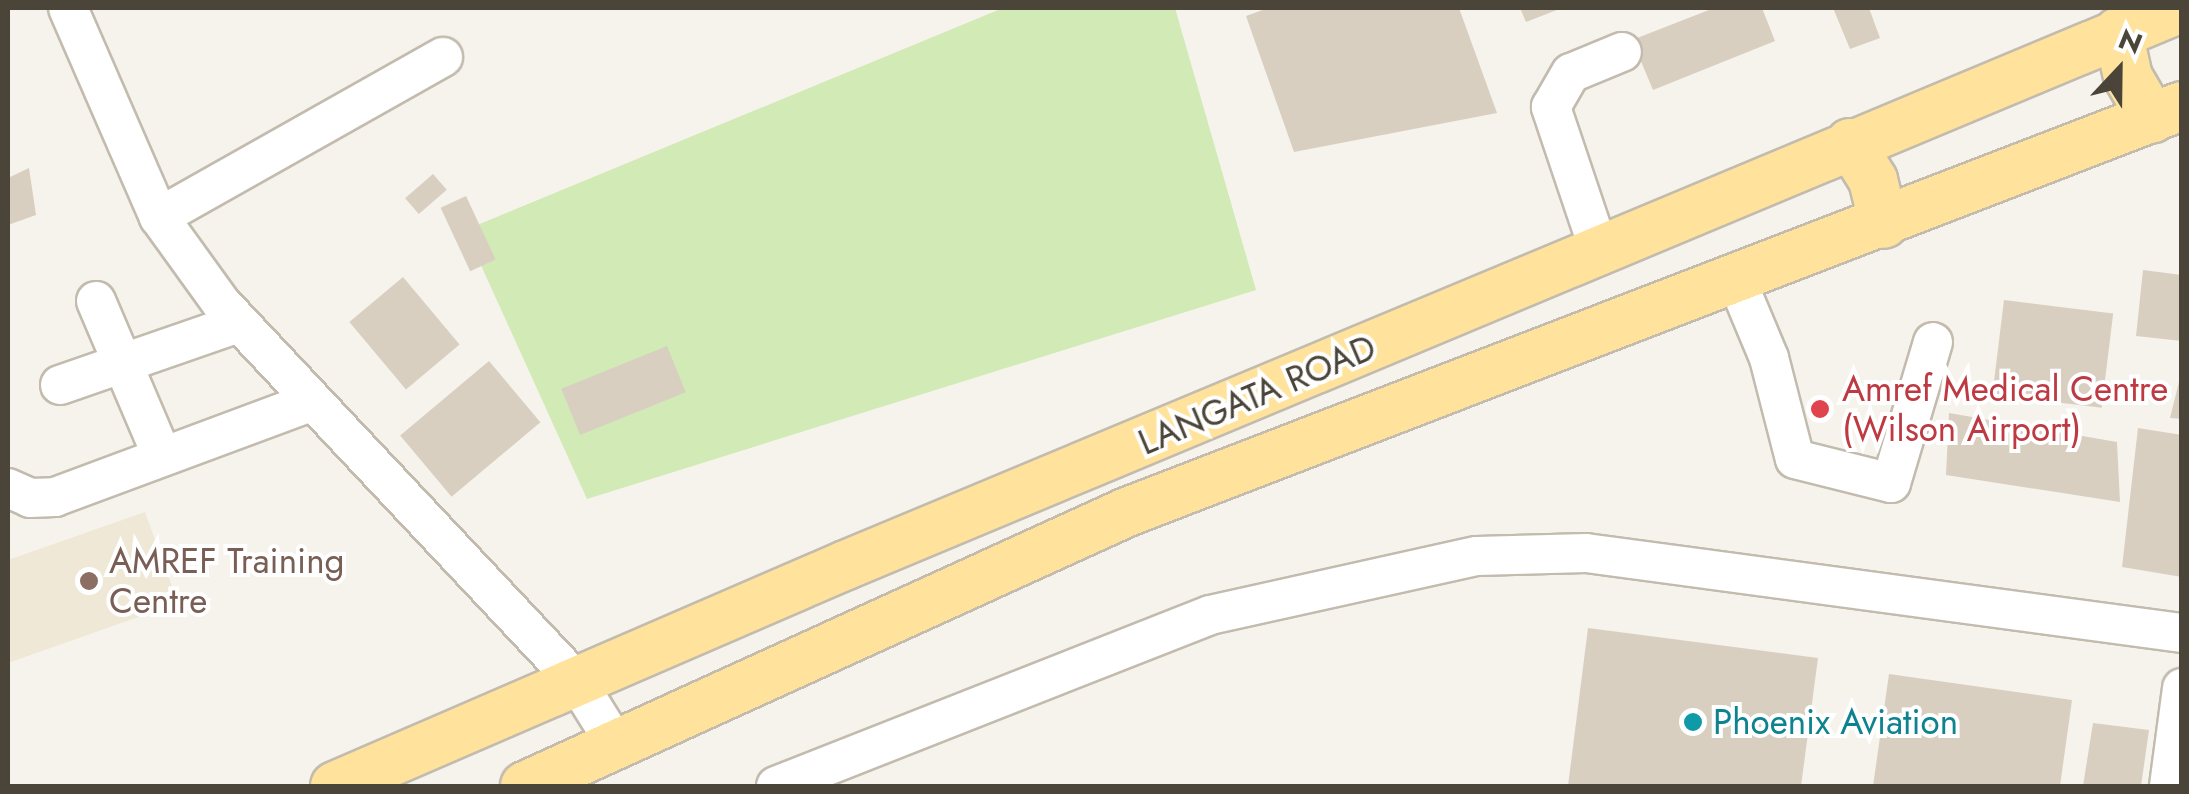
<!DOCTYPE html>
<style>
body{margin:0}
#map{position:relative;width:2189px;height:794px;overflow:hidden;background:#f6f3ec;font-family:Jost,sans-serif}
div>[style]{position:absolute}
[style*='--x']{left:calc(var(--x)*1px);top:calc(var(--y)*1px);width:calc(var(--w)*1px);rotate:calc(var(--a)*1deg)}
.education>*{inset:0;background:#efe8d6}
.green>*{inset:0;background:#d2eab5}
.building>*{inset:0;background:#d8cfc1;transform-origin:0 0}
.roads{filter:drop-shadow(2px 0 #c2bbae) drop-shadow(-2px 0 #c2bbae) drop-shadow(0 2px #c2bbae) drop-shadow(0 -2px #c2bbae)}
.minor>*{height:38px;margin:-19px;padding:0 19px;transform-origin:19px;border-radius:19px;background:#fff}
.major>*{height:48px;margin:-24px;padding:0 24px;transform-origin:24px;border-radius:24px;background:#ffe39c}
.dots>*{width:28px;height:28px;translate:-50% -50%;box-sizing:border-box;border:5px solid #fff;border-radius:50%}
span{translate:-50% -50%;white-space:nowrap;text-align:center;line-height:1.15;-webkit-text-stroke:8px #fff;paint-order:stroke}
.health-label{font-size:35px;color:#be3a42}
.left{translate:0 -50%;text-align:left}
.street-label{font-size:35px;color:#4b4439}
.education-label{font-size:35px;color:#785e54}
.culture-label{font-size:35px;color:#0d838f}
.frame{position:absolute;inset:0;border:10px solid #4b4439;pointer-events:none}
.north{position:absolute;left:2069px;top:20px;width:100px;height:100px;-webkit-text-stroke:8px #fff;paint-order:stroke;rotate:22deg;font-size:28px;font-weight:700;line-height:40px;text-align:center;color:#4b4439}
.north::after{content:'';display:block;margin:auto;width:35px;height:45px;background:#4b4439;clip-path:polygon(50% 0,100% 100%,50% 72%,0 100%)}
</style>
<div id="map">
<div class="education">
<i style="clip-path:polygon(145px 512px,178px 603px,8px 663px,8px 560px)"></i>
</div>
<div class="green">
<i style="clip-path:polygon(1003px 8px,1175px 8px,1256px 290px,587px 499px,465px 230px)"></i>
</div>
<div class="building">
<i style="clip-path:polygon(1268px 8px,1459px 8px,1497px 113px,1294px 152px,1246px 16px)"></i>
<i style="clip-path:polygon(1520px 8px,1562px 8px,1526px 22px)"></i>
<i style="clip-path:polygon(1714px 8px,1762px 8px,1775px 41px,1653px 90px,1632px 40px)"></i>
<i style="clip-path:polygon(1833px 8px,1869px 8px,1880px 38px,1850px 49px)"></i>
<i style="clip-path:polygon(29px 168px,36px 215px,8px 225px,8px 178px)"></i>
<i style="left:433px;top:174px;width:21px;height:37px;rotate:49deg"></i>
<i style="left:466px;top:196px;width:70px;height:28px;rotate:65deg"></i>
<i style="clip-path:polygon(2143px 270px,2182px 275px,2182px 341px,2136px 336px)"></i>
<i style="left:403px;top:277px;width:88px;height:70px;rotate:50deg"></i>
<i style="left:2004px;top:300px;width:110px;height:95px;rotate:7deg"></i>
<i style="left:667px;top:346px;width:50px;height:114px;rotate:68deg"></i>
<i style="left:489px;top:361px;width:80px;height:116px;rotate:50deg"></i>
<i style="clip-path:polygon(2180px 378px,2182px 419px,2170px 418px)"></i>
<i style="clip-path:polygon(1949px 413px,2117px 442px,2120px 502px,1946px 475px)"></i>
<i style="clip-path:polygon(2138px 428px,2182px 435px,2182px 577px,2122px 567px)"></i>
<i style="clip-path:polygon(1588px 628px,1818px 658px,1801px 786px,1568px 786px)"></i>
<i style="clip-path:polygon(1889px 674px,2072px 700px,2060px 786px,1873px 786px)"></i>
<i style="clip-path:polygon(2093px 723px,2149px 730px,2141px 786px,2083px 786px)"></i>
</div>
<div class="roads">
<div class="minor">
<i style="--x:68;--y:8;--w:228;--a:66.5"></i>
<i style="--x:159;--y:217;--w:106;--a:54.2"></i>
<i style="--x:221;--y:303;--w:520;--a:46.79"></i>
<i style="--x:577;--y:682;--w:72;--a:58.1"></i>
<i style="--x:159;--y:217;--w:326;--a:-29.4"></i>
<i style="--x:1599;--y:250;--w:151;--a:-108.6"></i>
<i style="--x:1551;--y:107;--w:39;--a:-60"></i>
<i style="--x:1571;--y:73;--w:55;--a:-22.4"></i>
<i style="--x:1736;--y:279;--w:86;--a:67.3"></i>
<i style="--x:1769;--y:358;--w:104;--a:75.6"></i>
<i style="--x:1795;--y:459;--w:99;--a:14"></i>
<i style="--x:1891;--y:483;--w:147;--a:-73.4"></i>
<i style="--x:96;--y:301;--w:150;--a:66.9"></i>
<i style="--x:60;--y:385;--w:189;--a:-19.1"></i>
<i style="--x:8;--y:488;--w:24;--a:24"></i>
<i style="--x:30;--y:498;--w:25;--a:-2"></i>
<i style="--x:55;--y:497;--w:273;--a:-20.4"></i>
<i style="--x:776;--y:786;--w:466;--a:-21.5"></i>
<i style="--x:1210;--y:615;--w:273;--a:-12.5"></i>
<i style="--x:1477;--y:556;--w:109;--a:-1.6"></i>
<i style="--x:1586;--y:553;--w:601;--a:7.65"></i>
<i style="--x:2169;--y:786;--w:99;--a:-82.4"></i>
</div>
<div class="major">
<i style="--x:2118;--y:32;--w:46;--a:77.5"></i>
<i style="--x:2128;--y:77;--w:48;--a:59.7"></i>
<i style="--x:1850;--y:143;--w:44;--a:58.1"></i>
<i style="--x:1873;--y:180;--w:45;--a:76"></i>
<i style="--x:335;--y:786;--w:557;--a:-23.39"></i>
<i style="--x:846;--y:565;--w:1447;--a:-22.65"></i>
<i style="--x:525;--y:786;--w:661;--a:-24.47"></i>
<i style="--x:1127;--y:512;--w:1130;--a:-21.05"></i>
</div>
</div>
<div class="dots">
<i style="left:1820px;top:409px;background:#e0444e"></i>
<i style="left:89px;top:581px;background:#8d6e63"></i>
<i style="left:1693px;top:722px;background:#0f9aa8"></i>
</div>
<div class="health-label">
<span class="left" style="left:1842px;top:409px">Amref Medical Centre<br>(Wilson Airport)</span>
</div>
<div class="street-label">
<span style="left:1257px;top:395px;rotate:-23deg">LANGATA ROAD</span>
</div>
<div class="education-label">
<span class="left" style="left:109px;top:581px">AMREF Training<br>Centre</span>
</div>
<div class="culture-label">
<span class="left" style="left:1713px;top:722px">Phoenix Aviation</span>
</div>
<div class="frame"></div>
<div class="north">N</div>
</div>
